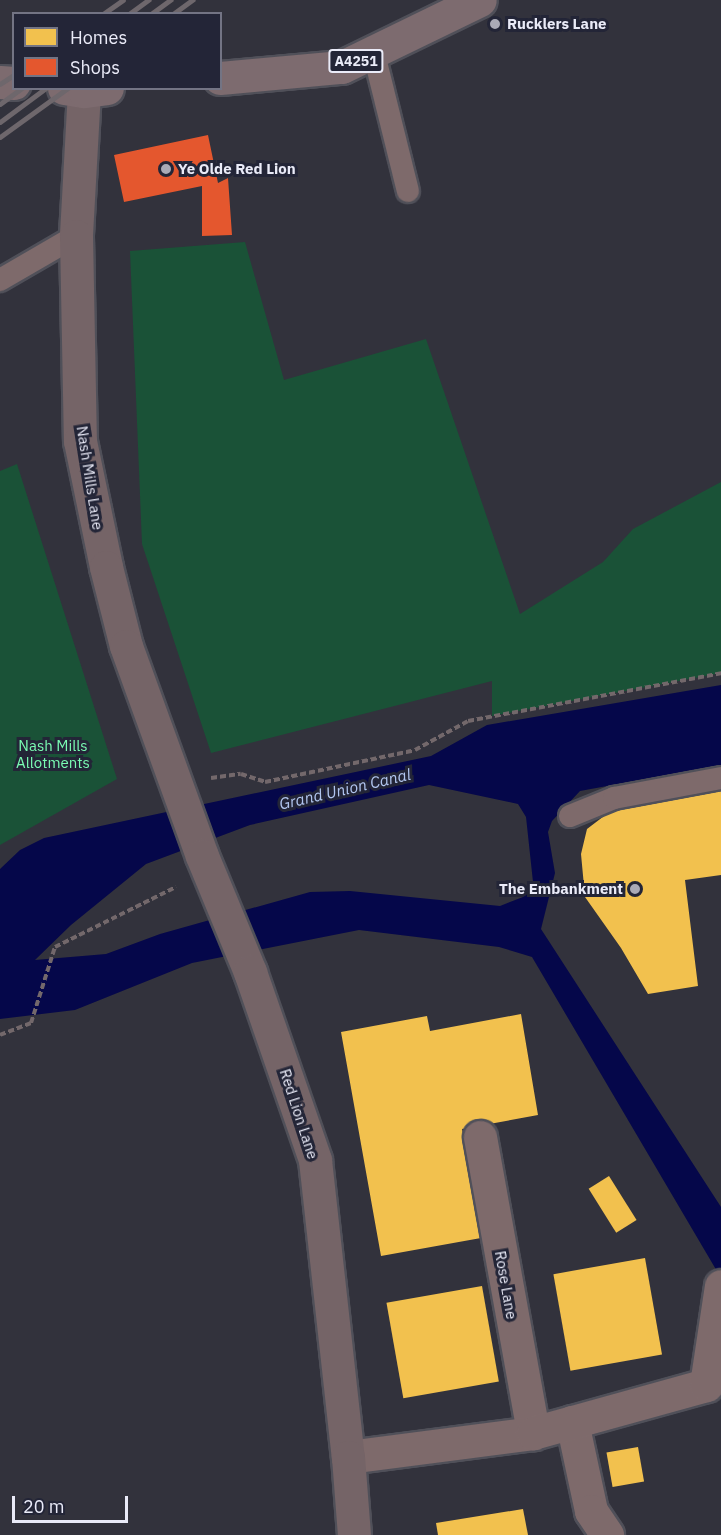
<!DOCTYPE html>
<style>
body{margin:0}
#map{position:relative;width:721px;height:1535px;overflow:hidden;background:#32323c;font-family:"IBM Plex Sans",sans-serif}
div>[style]{position:absolute}
[style*='--x']{left:calc(var(--x)*1px);top:calc(var(--y)*1px);width:calc(var(--w)*1px);rotate:calc(var(--a)*1deg)}
.green>*{inset:0;background:#1a5237}
.water>*{inset:0;background:#05074a}
.homes>*{inset:0;background:#f2c14e;transform-origin:0 0}
.shops>*{inset:0;background:#e4572e}
.path>*{height:4px;margin-top:-2px;transform-origin:0;background:repeating-linear-gradient(90deg,#73686b 0 6px,transparent 0 9px)}
.roads{filter:drop-shadow(2px 0 #505059) drop-shadow(-2px 0 #505059) drop-shadow(0 2px #505059) drop-shadow(0 -2px #505059)}
.lane>*{height:22px;margin:-11px;padding:0 11px;transform-origin:11px;border-radius:11px;background:#7e6a6b}
.street>*{height:33px;margin:-16.5px;padding:0 16.5px;transform-origin:16.5px;border-radius:16.5px;background:#7e6a6b}
.secondary>*{height:33px;margin:-16.5px;padding:0 16.5px;transform-origin:16.5px;border-radius:16.5px;background:#756467}
.primary>*{height:33px;margin:-16.5px;padding:0 16.5px;transform-origin:16.5px;border-radius:16.5px;background:#7d6b6f}
.rail>*{height:4.5px;margin:-2.25px;padding:0 2.25px;transform-origin:2.25px;border-radius:2.25px;background:#6e676c}
.dots>*{width:16px;height:16px;translate:-50% -50%;box-sizing:border-box;border:3px solid #232537;border-radius:50%}
span{translate:-50% -50%;white-space:nowrap;text-align:center;line-height:1.15;-webkit-text-stroke:6px #232537;paint-order:stroke}
.shield-label span{padding:2px 4px;background:#232537;border:2px solid;border-radius:4px;-webkit-text-stroke-width:0}
.shield-label{font-size:14px;color:#eaebf8;font-weight:700}
.poi-label{font-size:15px;color:#eaebf8;font-weight:700}
.left{translate:0 -50%;text-align:left}
.right{translate:-100% -50%;text-align:right}
.street-label{font-size:15px;color:#eaebf8}
.park-label{font-size:15px;color:#7afcb3}
.water-label{font-size:16px;color:#b1c5ef;font-style:italic}
.legend{position:absolute;left:12px;top:12px;width:210px;height:78px;box-sizing:border-box;background:#232537;border:2px solid #737484;margin:0;padding:8px 10px;list-style:none;font-size:18px;color:#eaebf8}
.legend li{display:flex;align-items:center;gap:12px;height:30px}
.legend b{width:30px;border:2px solid #737484}
.scale{position:absolute;left:12px;top:1496px;width:116px;height:27px;box-sizing:border-box;border:3px solid #eaebf8;border-top:0;padding-left:8px;font-size:18px;line-height:21px;white-space:nowrap;color:#eaebf8;-webkit-text-stroke:4px #232537;paint-order:stroke}
</style>
<div id="map">
<div class="green">
<i style="clip-path:polygon(245px 242px,284px 380px,426px 339px,520px 614px,603px 562px,633px 529px,721px 482px,721px 673px,492px 716px,492px 681px,211px 753px,142px 544px,130px 251px)"></i>
<i style="clip-path:polygon(17px 464px,117px 779px,0 845px,0 471px)"></i>
</div>
<div class="water">
<i style="clip-path:polygon(evenodd,721px 685px,721px 765px,580px 791px,552px 821px,548px 832px,555px 873px,541px 929px,721px 1207px,721px 1278px,532px 957px,499px 947px,359px 930px,192px 963px,75px 1010px,0 1019px,0 869px,20px 850px,44px 838px,431px 756px,487px 725px,721px 685px,429px 785px,518px 804px,526px 817px,533px 882px,523px 897px,500px 906px,350px 891px,310px 892px,160px 934px,106px 954px,35px 960px,71px 925px,146px 864px,250px 825px,429px 785px)"></i>
</div>
<div class="homes">
<i style="clip-path:polygon(721px 788px,721px 875px,685px 880px,698px 986px,648px 994px,621px 948px,585px 897px,581px 854px,587px 829px,612px 810px)"></i>
<i style="clip-path:polygon(521px 1014px,538px 1115px,462px 1129px,481px 1238px,381px 1256px,341px 1032px,427px 1016px,430px 1031px)"></i>
<i style="left:609px;top:1176px;width:52px;height:24px;rotate:58deg"></i>
<i style="left:645px;top:1258px;width:98px;height:93px;rotate:80deg"></i>
<i style="left:482px;top:1286px;width:97px;height:97px;rotate:80deg"></i>
<i style="left:638px;top:1447px;width:35px;height:32px;rotate:80deg"></i>
<i style="clip-path:polygon(523px 1509px,528px 1535px,438px 1535px,436px 1523px)"></i>
</div>
<div class="shops">
<i style="clip-path:polygon(208px 135px,218px 183px,228px 178px,232px 235px,202px 236px,202px 186px,124px 202px,114px 155px)"></i>
</div>
<div class="path">
<i style="--x:211;--y:778;--w:30;--a:-8"></i>
<i style="--x:241;--y:774;--w:25;--a:18"></i>
<i style="--x:265;--y:782;--w:153;--a:-12"></i>
<i style="--x:415;--y:750;--w:60;--a:-28.7"></i>
<i style="--x:468;--y:721;--w:258;--a:-10.7"></i>
<i style="--x:0;--y:1035;--w:33;--a:-21"></i>
<i style="--x:31;--y:1023;--w:80;--a:-72.5"></i>
<i style="--x:55;--y:947;--w:135;--a:-26.4"></i>
</div>
<div class="roads">
<div class="lane">
<i style="--x:374;--y:54;--w:141;--a:76.1"></i>
<i style="--x:0;--y:280;--w:88;--a:-30.1"></i>
<i style="--x:570;--y:816;--w:48;--a:-22.2"></i>
<i style="--x:614;--y:798;--w:109;--a:-10.6"></i>
</div>
<div class="street">
<i style="--x:480;--y:1137;--w:301;--a:79.8"></i>
<i style="--x:572;--y:1422;--w:91;--a:77.9"></i>
<i style="--x:591;--y:1511;--w:29;--a:56"></i>
<i style="--x:348;--y:1457;--w:187;--a:-7.4"></i>
<i style="--x:533;--y:1433;--w:180;--a:-15.5"></i>
<i style="--x:706;--y:1385;--w:100;--a:-81.4"></i>
</div>
<div class="secondary">
<i style="--x:84;--y:91;--w:145;--a:93.2"></i>
<i style="--x:76;--y:236;--w:205;--a:88.9"></i>
<i style="--x:80;--y:441;--w:129;--a:78.3"></i>
<i style="--x:106;--y:567;--w:81;--a:75.8"></i>
<i style="--x:126;--y:646;--w:223;--a:70.1"></i>
<i style="--x:202;--y:856;--w:126;--a:67.5"></i>
<i style="--x:250;--y:972;--w:199;--a:70.9"></i>
<i style="--x:315;--y:1160;--w:299;--a:83.7"></i>
<i style="--x:348;--y:1457;--w:78;--a:85.6"></i>
</div>
<div class="primary">
<i style="--x:220;--y:78;--w:122;--a:-5.2"></i>
<i style="--x:342;--y:67;--w:153;--a:-25.9"></i>
<i style="--x:0;--y:82;--w:14;--a:4"></i>
<i style="--x:64;--y:88;--w:20;--a:9"></i>
<i style="--x:84;--y:91;--w:23;--a:-7"></i>
</div>
</div>
<div class="rail">
<i style="--x:103;--y:14;--w:24;--a:-35"></i>
<i style="--x:129;--y:14;--w:24;--a:-36"></i>
<i style="--x:151;--y:14;--w:24;--a:-36"></i>
<i style="--x:173;--y:14;--w:24;--a:-36"></i>
<i style="--x:0;--y:84;--w:17;--a:-33"></i>
<i style="--x:0;--y:104;--w:27;--a:-36"></i>
<i style="--x:0;--y:122;--w:57;--a:-36.5"></i>
<i style="--x:0;--y:137;--w:84;--a:-35.8"></i>
</div>
<div class="dots">
<i style="left:495px;top:24px;background:#aaaab6"></i>
<i style="left:166px;top:169px;background:#aaaab6"></i>
<i style="left:635px;top:889px;background:#aaaab6"></i>
</div>
<div class="shield-label">
<span style="left:356px;top:61px">A4251</span>
</div>
<div class="poi-label">
<span class="left" style="left:507px;top:24px">Rucklers Lane</span>
<span class="left" style="left:178px;top:169px">Ye Olde Red Lion</span>
<span class="right" style="left:623px;top:889px">The Embankment</span>
</div>
<div class="street-label">
<span style="left:90px;top:478px;rotate:81deg">Nash Mills Lane</span>
<span style="left:299px;top:1114px;rotate:72deg">Red Lion Lane</span>
<span style="left:506px;top:1285px;rotate:80deg">Rose Lane</span>
</div>
<div class="park-label">
<span style="left:53px;top:754px">Nash Mills<br>Allotments</span>
</div>
<div class="water-label">
<span style="left:345px;top:789px;rotate:-13deg">Grand Union Canal</span>
</div>
<ul class="legend">
<li><b style="height:16px;background:#f2c14e"></b>Homes</li>
<li><b style="height:16px;background:#e4572e"></b>Shops</li>
</ul>
<div class="scale">20 m</div>
</div>
